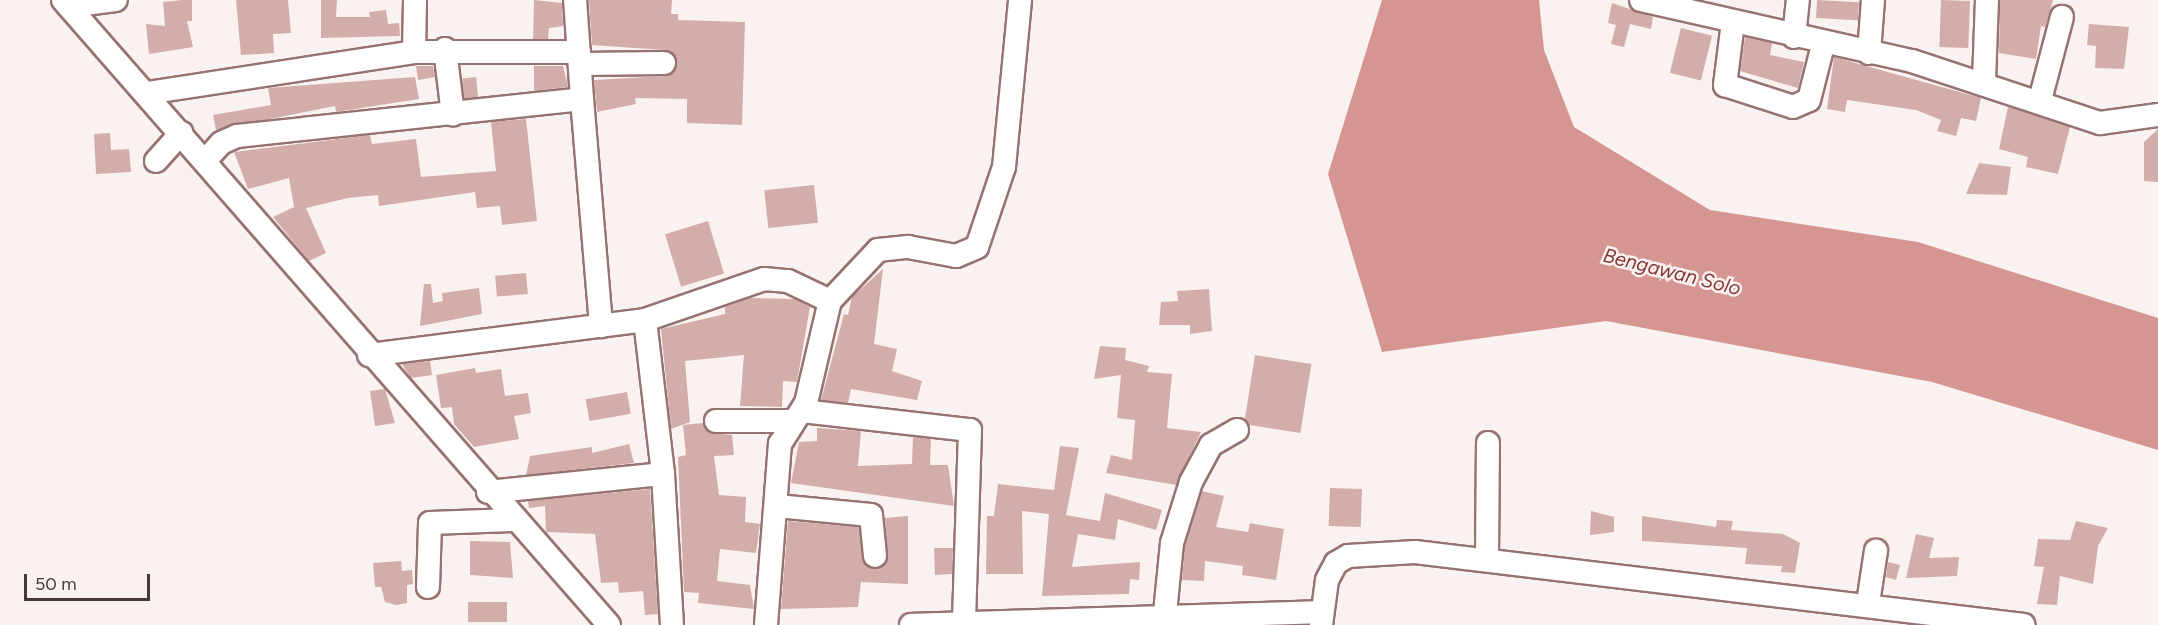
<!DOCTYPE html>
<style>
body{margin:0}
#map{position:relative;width:2158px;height:625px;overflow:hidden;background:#faf2f1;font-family:Figtree,sans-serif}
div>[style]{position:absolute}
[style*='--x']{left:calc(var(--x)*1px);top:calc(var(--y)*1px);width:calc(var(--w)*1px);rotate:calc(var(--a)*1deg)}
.water>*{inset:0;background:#d59691}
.building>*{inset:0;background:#d3ada9;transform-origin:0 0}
.roads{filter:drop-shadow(2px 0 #967370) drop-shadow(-2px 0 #967370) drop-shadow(0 2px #967370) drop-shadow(0 -2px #967370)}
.minor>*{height:22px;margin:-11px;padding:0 11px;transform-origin:11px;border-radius:11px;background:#fff}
span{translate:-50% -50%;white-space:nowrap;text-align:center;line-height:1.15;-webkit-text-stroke:5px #faf2f1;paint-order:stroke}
.water-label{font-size:20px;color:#863836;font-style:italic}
.scale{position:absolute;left:24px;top:574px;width:126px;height:27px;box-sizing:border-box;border:3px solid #483837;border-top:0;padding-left:8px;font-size:18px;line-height:21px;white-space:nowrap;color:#483837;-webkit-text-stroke:4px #faf2f1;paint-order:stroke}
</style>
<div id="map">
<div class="water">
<i style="clip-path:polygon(1382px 0,1539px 0,1544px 50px,1574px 127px,1710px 210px,1918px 242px,2158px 318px,2158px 450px,1932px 382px,1606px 321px,1382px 352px,1328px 174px)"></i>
</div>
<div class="building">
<i style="clip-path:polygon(182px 0,192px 0,192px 21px,187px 21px,193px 47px,149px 54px,146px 24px,165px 26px,163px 2px)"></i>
<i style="clip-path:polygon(236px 0,288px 0,291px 33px,273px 34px,274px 53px,241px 55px)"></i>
<i style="clip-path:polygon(321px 0,337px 0,336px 17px,370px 17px,369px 12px,386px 10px,388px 24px,399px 23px,400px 36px,321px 38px)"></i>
<i style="clip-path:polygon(534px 0,562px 3px,563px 26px,549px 28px,548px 39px,533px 39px)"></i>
<i style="clip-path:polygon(589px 0,672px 0,671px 14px,678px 14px,678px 20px,745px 22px,742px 125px,687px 123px,687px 99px,635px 98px,636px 104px,597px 112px,594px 80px,665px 76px,677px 62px,664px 50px,592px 45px)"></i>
<i style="left:1817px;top:0;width:42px;height:18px;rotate:3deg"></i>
<i style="left:1941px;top:0;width:29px;height:47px;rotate:2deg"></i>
<i style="clip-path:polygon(2000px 0,2053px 0,2045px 27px,2041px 26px,2036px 59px,1999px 53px)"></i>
<i style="clip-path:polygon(1612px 3px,1653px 17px,1651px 29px,1630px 24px,1624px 47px,1611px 44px,1616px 25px,1608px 23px)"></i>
<i style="clip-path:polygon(2089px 24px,2129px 27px,2124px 69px,2095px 68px,2096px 46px,2087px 45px)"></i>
<i style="left:1681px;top:28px;width:32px;height:46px;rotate:14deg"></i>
<i style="clip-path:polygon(1745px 37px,1772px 43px,1770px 55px,1804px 62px,1798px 88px,1740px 71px)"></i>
<i style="clip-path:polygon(1834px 57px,1981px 98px,1976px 121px,1961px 118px,1956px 136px,1937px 131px,1941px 120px,1916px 110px,1847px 100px,1845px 112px,1827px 109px)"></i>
<i style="clip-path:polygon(416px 66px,433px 66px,435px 77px,418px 80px)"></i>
<i style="clip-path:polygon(534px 66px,563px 66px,568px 87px,534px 91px)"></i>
<i style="clip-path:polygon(415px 77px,419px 99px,336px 112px,335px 106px,216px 130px,213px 115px,271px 105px,268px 88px)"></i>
<i style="left:476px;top:77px;width:20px;height:14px;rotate:84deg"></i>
<i style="clip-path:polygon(2008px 107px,2070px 127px,2058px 174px,2026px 167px,2028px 157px,1999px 149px)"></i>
<i style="clip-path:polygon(526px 119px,537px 221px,502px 225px,500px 206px,477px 208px,475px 192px,379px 206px,378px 195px,348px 198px,306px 208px,326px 253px,309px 261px,273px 217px,294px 207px,289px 178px,248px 189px,234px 152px,370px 135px,372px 144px,416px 139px,421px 177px,496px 171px,491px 122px)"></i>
<i style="clip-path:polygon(2158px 129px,2158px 182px,2144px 181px,2144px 142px)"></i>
<i style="clip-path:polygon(110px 133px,111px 150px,129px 149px,131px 172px,96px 174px,94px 134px)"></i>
<i style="clip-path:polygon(1979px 163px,2011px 167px,2007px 195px,1966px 194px)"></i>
<i style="left:814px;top:185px;width:38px;height:50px;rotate:84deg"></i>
<i style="left:708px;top:221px;width:55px;height:45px;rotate:73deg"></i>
<i style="clip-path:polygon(883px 269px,874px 344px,897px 349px,892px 371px,922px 381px,917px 400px,851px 389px,848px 403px,821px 400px,844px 314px,848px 315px,852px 297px)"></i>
<i style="left:526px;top:273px;width:21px;height:31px;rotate:85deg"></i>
<i style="clip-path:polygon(424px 284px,431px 284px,433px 303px,443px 301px,442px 293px,479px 288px,482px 314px,420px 326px)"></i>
<i style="clip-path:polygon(1209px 289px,1212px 331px,1190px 334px,1190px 325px,1159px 325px,1161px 302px,1178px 301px,1177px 291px)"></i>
<i style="clip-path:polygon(750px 298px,795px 299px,810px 307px,797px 382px,783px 381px,782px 407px,740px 406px,744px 355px,685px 361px,690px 422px,671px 429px,661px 329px,725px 314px,725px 307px)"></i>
<i style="clip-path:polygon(1100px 346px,1126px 348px,1125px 360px,1149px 366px,1147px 372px,1172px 374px,1167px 428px,1201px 432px,1176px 485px,1106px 473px,1111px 455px,1132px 460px,1135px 420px,1117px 418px,1121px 375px,1094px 379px)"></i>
<i style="left:1255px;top:355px;width:57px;height:70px;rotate:9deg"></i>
<i style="clip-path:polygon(430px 361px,432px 375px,411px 378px,402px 364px)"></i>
<i style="clip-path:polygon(475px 368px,476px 373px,501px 369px,505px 396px,528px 393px,531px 413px,514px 416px,519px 439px,474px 447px,454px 424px,452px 407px,441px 408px,436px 375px)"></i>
<i style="clip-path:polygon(385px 389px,395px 423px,375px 426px,370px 391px)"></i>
<i style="left:627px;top:392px;width:22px;height:42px;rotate:80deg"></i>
<i style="clip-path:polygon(703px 423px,710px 433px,732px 435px,734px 455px,714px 456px,719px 495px,746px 497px,745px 522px,760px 524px,756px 553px,720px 549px,717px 581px,750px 585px,754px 609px,698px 603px,699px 593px,684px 592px,678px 457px,686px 455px,683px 425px)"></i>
<i style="clip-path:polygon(817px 428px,861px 431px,858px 466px,912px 464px,913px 437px,931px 439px,930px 465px,948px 465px,954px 506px,791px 483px,799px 442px,817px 441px)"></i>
<i style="clip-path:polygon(629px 444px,634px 463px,526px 475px,530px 456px,592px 447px,592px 453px)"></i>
<i style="clip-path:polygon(1060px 446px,1079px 448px,1066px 515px,1100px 521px,1105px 493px,1162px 510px,1156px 530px,1118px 519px,1115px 540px,1078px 534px,1072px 567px,1140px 562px,1139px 580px,1130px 579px,1129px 594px,1042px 596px,1049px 514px,1022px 511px,1023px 574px,986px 574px,987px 516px,994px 516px,998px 484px,1054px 490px)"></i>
<i style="left:1330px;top:488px;width:32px;height:38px;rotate:2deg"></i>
<i style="clip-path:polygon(650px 489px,658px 614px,645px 615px,643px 591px,619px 593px,618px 582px,601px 583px,595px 534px,546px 532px,545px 506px,529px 508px,528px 501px)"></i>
<i style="clip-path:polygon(1202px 491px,1224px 496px,1216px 527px,1248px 532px,1250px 523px,1284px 529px,1276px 580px,1242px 575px,1243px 566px,1205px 561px,1204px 581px,1182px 580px,1185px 546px)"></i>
<i style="clip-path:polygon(1591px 511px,1614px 517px,1614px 532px,1590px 535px)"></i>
<i style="clip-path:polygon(908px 516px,908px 584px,861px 582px,858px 607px,781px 609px,788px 521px,859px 527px,864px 563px,876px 569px,887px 561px,885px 518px)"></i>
<i style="clip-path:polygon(1642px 516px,1716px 527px,1717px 520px,1733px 521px,1731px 530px,1783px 534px,1800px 543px,1795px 573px,1781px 572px,1782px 566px,1745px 564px,1747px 548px,1642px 541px)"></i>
<i style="clip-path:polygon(2076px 521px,2108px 528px,2098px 546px,2093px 584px,2060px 576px,2057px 605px,2037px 604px,2044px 567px,2034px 566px,2038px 539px,2070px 540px)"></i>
<i style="clip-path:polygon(1916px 534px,1934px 538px,1929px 558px,1959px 557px,1957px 576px,1906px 578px)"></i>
<i style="clip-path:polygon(470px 541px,510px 542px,513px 578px,470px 575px)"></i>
<i style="clip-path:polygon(934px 548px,953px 548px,952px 574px,935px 575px)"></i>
<i style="clip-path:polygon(401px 561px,402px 571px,412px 570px,413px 584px,407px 585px,407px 603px,396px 605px,385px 602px,381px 587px,375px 587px,373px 563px)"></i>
<i style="clip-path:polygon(1888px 562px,1900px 565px,1896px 580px,1886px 577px)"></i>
<i style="left:507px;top:602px;width:20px;height:39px;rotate:90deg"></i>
</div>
<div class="roads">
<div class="minor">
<i style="--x:63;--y:0;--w:830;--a:48.86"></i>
<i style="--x:1641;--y:0;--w:278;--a:12.7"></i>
<i style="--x:1912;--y:61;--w:198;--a:18.3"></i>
<i style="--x:2100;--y:123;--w:59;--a:-7.9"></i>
<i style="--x:69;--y:6;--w:47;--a:-7.3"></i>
<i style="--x:1733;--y:22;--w:64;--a:97.2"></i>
<i style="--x:1725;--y:85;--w:71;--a:17.9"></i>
<i style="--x:1793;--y:107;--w:17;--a:-24"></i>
<i style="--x:1809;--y:100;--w:57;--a:-75.7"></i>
<i style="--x:1794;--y:37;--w:37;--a:-84"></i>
<i style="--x:445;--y:49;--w:66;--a:83.1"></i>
<i style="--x:414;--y:52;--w:52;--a:-88.9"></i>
<i style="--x:1869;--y:53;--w:53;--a:-85.7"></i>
<i style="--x:580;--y:64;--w:84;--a:-0.7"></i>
<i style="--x:1984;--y:81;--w:81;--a:-87.9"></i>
<i style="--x:147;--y:93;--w:270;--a:-8.7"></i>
<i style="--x:414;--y:52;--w:165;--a:0"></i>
<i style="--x:582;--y:99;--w:228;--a:85.2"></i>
<i style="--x:2040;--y:100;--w:86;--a:-75.2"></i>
<i style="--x:156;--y:161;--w:38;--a:-48"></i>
<i style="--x:205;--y:161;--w:24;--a:-48"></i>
<i style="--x:221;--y:143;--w:17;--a:-24"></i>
<i style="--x:237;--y:136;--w:347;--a:-6.1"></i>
<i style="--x:582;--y:99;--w:99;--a:-94"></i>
<i style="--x:645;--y:320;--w:155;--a:83.3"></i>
<i style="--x:663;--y:474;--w:151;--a:86.6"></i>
<i style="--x:369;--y:355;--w:278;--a:-7.2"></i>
<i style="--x:645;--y:320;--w:126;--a:-19"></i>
<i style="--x:764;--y:279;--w:24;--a:5"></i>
<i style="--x:788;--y:281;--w:47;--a:25.5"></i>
<i style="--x:802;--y:411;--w:169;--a:6.5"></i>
<i style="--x:970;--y:430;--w:191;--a:91.8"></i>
<i style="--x:716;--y:421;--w:76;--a:0"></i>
<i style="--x:488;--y:492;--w:176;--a:-5.9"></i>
<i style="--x:777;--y:506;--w:94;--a:5.5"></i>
<i style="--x:871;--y:515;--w:41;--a:84.4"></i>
<i style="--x:1487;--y:556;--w:113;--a:-89.5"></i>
<i style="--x:428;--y:587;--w:64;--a:-88.2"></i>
<i style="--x:430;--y:523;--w:83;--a:-2.1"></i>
<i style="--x:1868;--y:603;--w:53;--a:-81.3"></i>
<i style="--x:1165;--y:613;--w:70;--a:-84.3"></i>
<i style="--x:1172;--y:543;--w:64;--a:-72.7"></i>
<i style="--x:1191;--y:482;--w:42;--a:-61.6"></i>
<i style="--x:1211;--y:445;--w:30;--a:-30"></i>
<i style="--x:766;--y:625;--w:182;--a:-85.6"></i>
<i style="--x:780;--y:444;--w:49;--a:-57.6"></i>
<i style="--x:806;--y:403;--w:105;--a:-76.8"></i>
<i style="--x:830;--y:301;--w:70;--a:-46.7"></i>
<i style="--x:878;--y:250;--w:30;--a:-6"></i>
<i style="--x:908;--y:247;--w:49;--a:10.6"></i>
<i style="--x:956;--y:256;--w:23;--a:-23"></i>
<i style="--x:977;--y:247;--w:84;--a:-71.4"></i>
<i style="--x:1004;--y:167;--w:168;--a:-84.5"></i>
<i style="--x:911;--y:625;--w:411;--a:-1.8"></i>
<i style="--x:1321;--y:625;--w:45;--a:-82.4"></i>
<i style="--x:1327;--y:580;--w:19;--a:-62"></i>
<i style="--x:1336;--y:563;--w:14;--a:-30"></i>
<i style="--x:1348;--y:556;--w:67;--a:-3.4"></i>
<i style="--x:1415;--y:552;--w:613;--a:6.84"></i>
</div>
</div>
<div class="water-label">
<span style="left:1672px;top:272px;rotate:14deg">Bengawan Solo</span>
</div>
<div class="scale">50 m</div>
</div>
